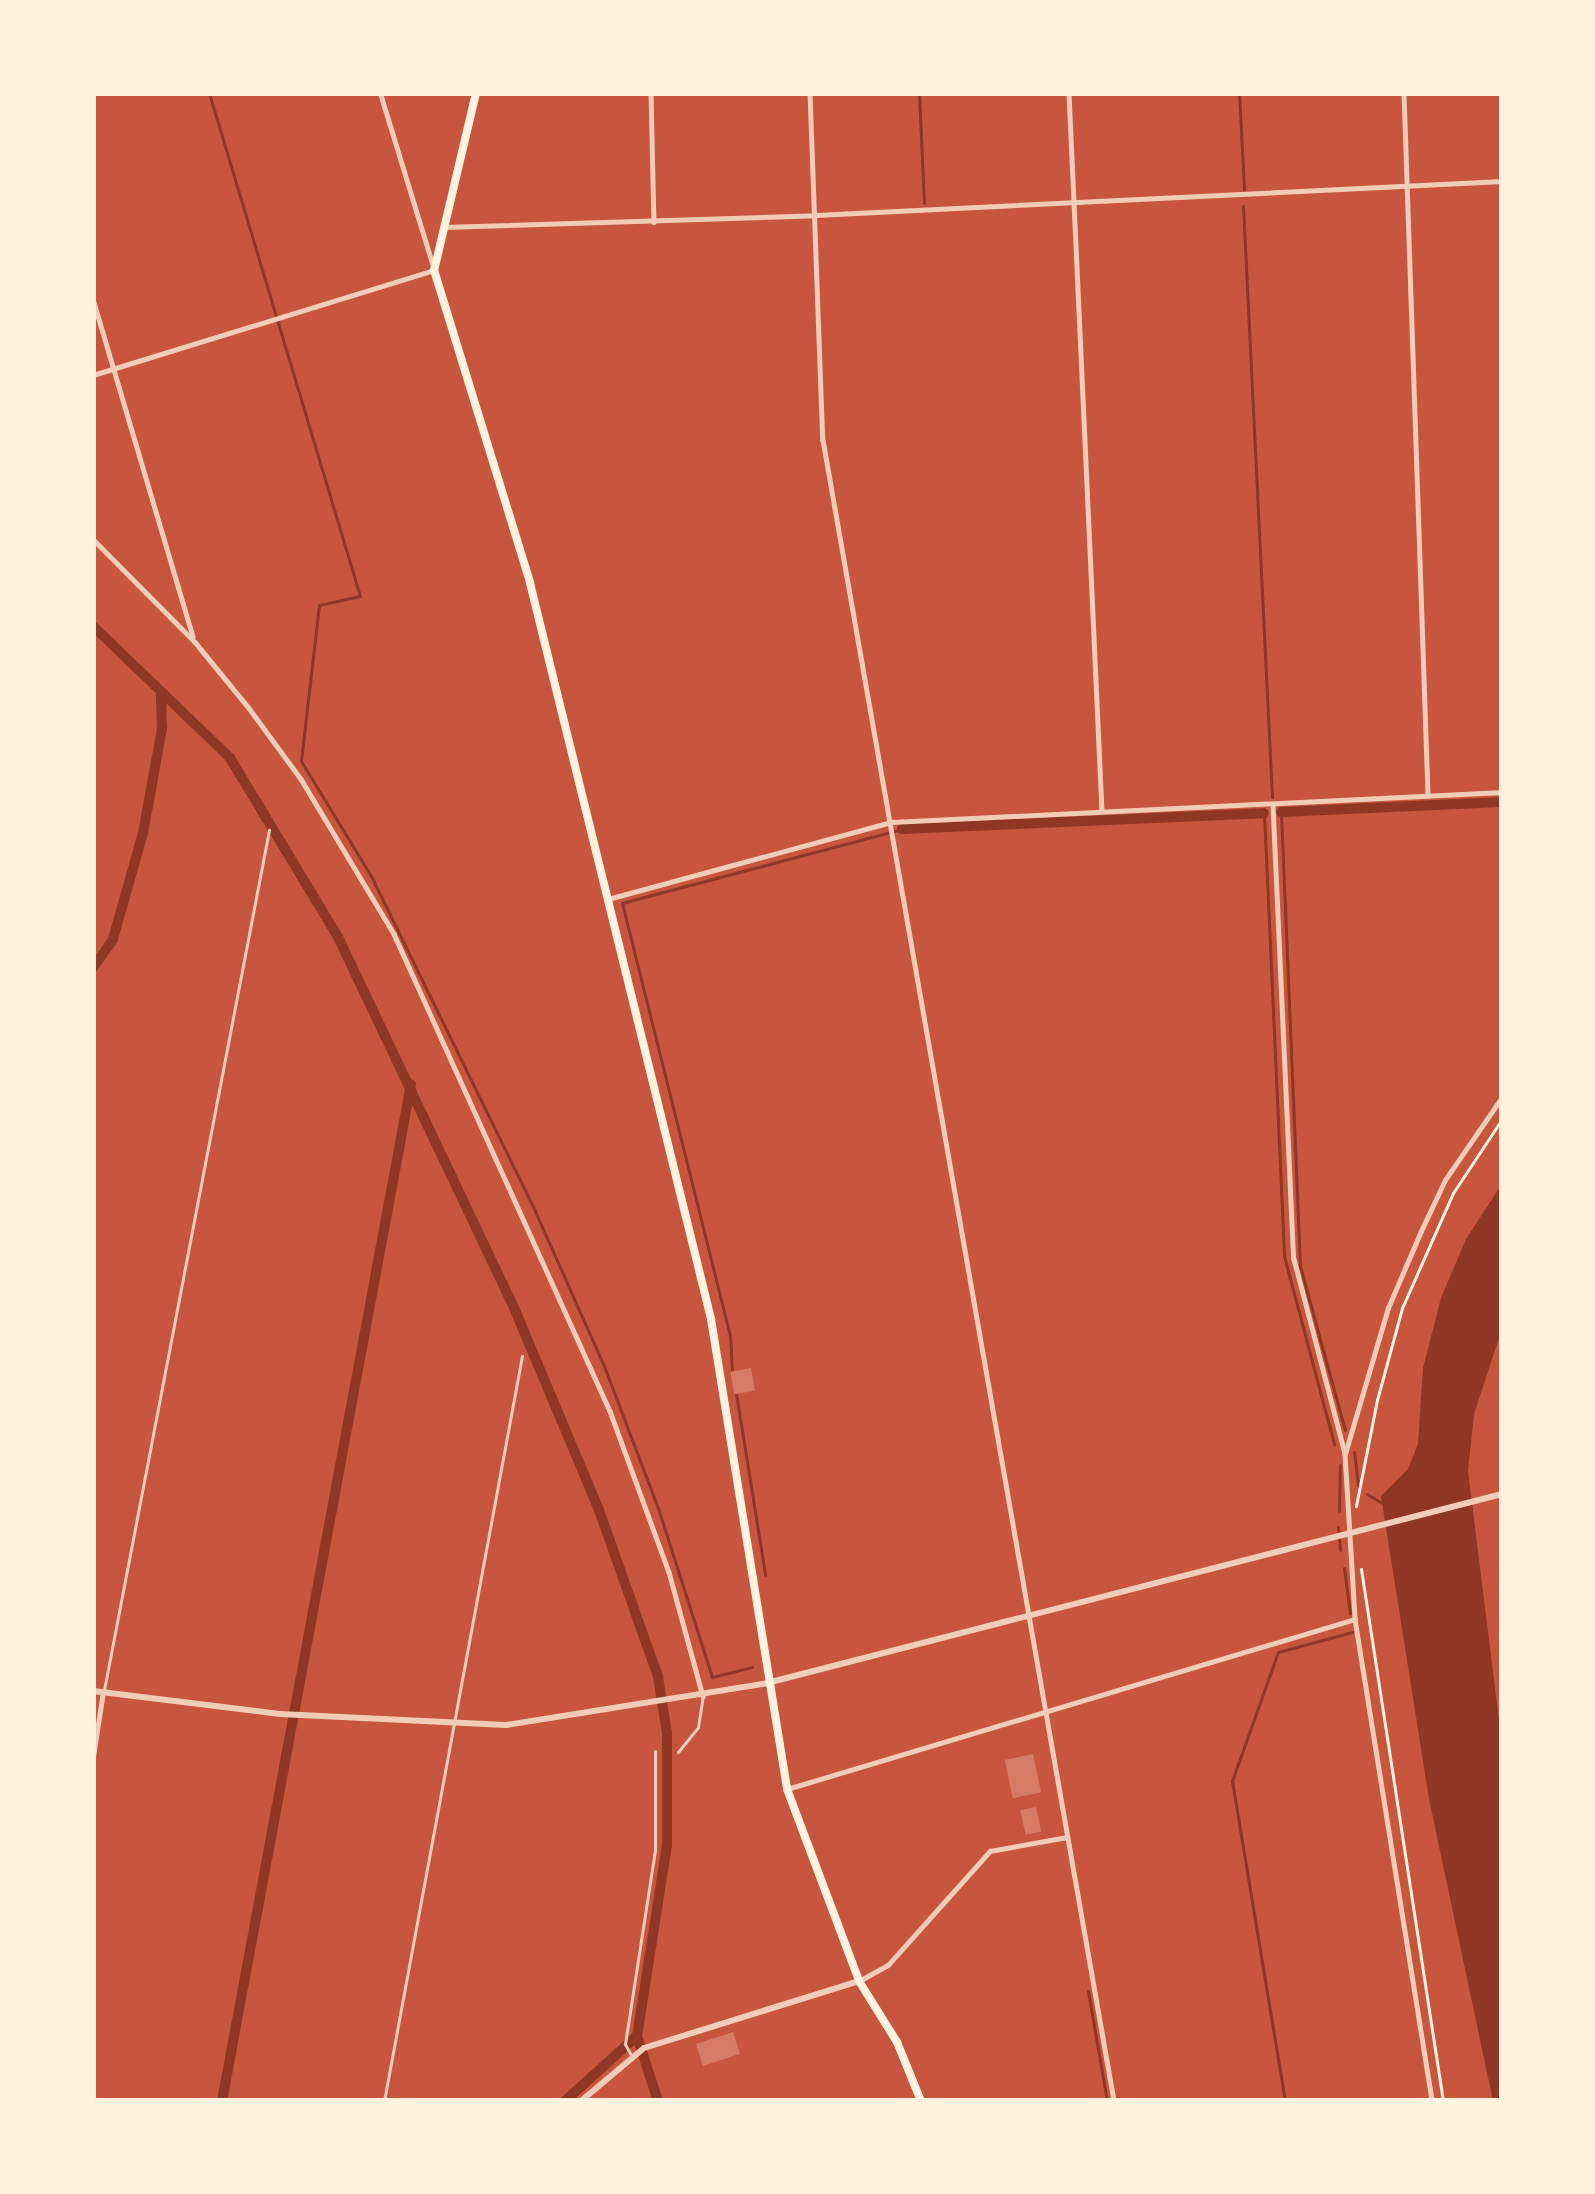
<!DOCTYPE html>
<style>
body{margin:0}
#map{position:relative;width:1595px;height:2194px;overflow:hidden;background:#c8553d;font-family:Cabin,sans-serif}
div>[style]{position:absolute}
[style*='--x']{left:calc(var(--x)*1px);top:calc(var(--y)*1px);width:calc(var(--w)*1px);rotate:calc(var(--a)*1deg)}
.water>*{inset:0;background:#8f3625}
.stream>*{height:3px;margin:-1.5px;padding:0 1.5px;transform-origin:1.5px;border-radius:1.5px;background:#8f3625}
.canal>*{height:10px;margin:-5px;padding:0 5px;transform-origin:5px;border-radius:5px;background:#8f3625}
.building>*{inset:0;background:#d67c66;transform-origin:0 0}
.path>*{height:3px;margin:-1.5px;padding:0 1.5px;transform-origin:1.5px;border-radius:1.5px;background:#fff3e0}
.service>*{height:3px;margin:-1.5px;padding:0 1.5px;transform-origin:1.5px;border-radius:1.5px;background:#f1ccb7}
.minor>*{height:4.5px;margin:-2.25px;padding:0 2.25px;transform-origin:2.25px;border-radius:2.25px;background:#f1ccb7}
.tertiary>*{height:6px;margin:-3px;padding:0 3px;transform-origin:3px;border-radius:3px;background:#f1ccb7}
.secondary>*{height:8px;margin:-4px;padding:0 4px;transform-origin:4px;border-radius:4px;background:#fff3e0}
span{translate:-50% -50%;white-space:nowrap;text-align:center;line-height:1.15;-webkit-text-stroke:12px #fff3e0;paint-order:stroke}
.frame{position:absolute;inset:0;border:96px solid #fff3e0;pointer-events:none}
</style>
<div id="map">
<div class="water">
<i style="clip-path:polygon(1502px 1184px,1502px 1329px,1474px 1414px,1468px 1471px,1502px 1744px,1502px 2101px,1493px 2101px,1429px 1799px,1381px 1496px,1408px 1469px,1418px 1444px,1423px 1368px,1441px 1298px,1466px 1239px)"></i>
</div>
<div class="stream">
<i style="--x:209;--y:93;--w:525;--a:73.29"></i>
<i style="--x:360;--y:596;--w:42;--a:167.6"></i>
<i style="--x:319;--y:605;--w:157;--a:96.6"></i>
<i style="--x:301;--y:761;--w:137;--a:58.7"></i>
<i style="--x:372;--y:878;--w:371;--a:63.9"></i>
<i style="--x:535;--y:1211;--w:170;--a:66"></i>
<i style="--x:604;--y:1366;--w:155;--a:69.2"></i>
<i style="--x:659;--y:1511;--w:174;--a:72.3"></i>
<i style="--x:712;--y:1677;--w:41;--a:-14"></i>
<i style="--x:919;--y:93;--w:110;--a:87.4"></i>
<i style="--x:1239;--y:93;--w:97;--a:87"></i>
<i style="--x:1243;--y:206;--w:592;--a:87.19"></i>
<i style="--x:1264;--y:813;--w:443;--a:87.4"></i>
<i style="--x:1284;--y:1256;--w:195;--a:75.1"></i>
<i style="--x:1281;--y:813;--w:453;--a:87.6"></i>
<i style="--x:1300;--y:1266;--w:170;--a:74.7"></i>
<i style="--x:732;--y:1372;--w:36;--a:-93"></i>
<i style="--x:730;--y:1336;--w:446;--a:-104"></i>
<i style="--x:622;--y:903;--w:290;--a:-14.8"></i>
<i style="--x:736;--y:1393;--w:184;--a:80.9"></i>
<i style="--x:1354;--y:1452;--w:34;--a:83"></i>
<i style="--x:1367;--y:1494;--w:17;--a:31"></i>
<i style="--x:1339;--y:1511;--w:46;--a:-88.8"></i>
<i style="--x:1338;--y:1527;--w:23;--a:85"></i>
<i style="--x:1344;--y:1568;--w:46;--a:82.6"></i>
<i style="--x:93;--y:1712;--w:9;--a:90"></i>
<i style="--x:1088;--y:1991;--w:112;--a:80.2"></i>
<i style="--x:1285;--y:2101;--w:324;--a:-99.4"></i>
<i style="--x:1232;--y:1781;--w:137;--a:-70.4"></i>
<i style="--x:1278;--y:1652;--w:77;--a:-15.1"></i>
</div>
<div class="canal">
<i style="--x:93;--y:626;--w:190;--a:43.9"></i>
<i style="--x:230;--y:758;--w:209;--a:58.9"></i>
<i style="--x:338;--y:937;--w:405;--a:64.6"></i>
<i style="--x:512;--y:1303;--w:225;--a:67.2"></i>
<i style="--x:599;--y:1510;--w:177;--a:70.5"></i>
<i style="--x:658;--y:1677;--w:57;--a:80.9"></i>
<i style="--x:667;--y:1733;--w:112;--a:90"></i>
<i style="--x:667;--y:1845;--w:193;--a:98.9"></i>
<i style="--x:637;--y:2036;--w:97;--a:137.9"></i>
<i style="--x:1281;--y:812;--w:221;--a:-2.6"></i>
<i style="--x:902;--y:829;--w:362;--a:-2.5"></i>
<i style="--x:93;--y:968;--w:35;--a:-55"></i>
<i style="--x:113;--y:939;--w:110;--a:-74.2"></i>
<i style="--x:143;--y:833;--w:107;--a:-79.7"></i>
<i style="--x:162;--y:728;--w:32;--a:-92"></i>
<i style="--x:637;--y:2036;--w:68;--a:72.1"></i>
<i style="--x:222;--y:2101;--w:1034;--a:-79.47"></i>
</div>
<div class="building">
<i style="left:751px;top:1368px;width:23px;height:21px;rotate:80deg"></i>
<i style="left:1033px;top:1754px;width:39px;height:29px;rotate:78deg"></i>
<i style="left:1036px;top:1807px;width:25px;height:16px;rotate:78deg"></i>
<i style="left:733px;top:2032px;width:23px;height:39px;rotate:72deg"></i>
</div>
<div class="path">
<i style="--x:1356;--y:1506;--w:108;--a:-78.8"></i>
<i style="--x:1377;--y:1400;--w:95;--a:-74.8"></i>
<i style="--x:1402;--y:1308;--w:126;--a:-66.1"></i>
<i style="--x:1453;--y:1193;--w:89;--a:-56.5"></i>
<i style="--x:1361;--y:1569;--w:538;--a:81.24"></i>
</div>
<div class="service">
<i style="--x:104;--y:1690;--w:876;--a:-79.14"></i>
<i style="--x:678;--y:1752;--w:32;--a:-51"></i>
<i style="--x:698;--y:1727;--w:30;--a:-81"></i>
<i style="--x:631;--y:2055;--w:13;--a:-119"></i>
<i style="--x:625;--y:2044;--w:196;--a:-81.2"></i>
<i style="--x:655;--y:1850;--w:99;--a:-90"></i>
<i style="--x:384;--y:2101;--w:758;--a:-79.51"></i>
</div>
<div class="minor">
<i style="--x:651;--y:93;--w:129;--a:88.7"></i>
<i style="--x:810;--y:93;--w:347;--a:87.9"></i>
<i style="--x:823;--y:440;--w:1686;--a:80.06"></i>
<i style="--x:1069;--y:93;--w:719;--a:87.37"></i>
<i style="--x:1404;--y:93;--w:702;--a:88.04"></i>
<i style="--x:444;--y:227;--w:372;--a:-1.8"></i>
<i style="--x:816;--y:215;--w:687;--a:-2.84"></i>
<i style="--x:93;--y:299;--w:352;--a:73.5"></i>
<i style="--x:93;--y:375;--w:357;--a:-17.1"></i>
<i style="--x:434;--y:270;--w:185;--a:-107"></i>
<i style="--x:93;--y:539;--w:145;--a:45.3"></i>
<i style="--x:195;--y:642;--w:85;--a:50.7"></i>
<i style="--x:249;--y:708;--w:88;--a:53.8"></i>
<i style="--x:301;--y:779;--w:181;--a:59"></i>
<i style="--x:394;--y:934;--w:524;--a:65.64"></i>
<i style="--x:610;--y:1411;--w:171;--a:69.9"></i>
<i style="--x:669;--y:1572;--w:129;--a:74.7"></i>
<i style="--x:1273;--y:805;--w:454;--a:87.4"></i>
<i style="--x:1294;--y:1259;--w:202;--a:75.3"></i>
<i style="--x:1345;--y:1454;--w:165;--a:86.5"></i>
<i style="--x:1355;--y:1619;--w:488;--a:80.9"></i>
<i style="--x:608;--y:899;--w:294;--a:-15.2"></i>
<i style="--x:892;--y:822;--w:611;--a:-2.82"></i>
<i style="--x:1345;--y:1454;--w:152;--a:-73.6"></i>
<i style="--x:1388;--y:1308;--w:84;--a:-66.8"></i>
<i style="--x:1421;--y:1231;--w:56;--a:-64.8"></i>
<i style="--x:1445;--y:1180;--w:101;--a:-55.5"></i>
<i style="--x:93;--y:1757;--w:66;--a:-81.3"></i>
<i style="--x:787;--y:1789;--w:593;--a:-16.66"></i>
<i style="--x:859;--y:1981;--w:33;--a:-29"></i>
<i style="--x:888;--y:1965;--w:153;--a:-48.2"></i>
<i style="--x:990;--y:1851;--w:78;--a:-10.3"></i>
</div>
<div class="tertiary">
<i style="--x:93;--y:1691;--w:188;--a:7"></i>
<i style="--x:280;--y:1714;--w:226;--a:2.8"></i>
<i style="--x:506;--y:1725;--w:264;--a:-9.1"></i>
<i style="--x:767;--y:1683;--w:759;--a:-14.42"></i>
<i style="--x:581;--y:2101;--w:82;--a:-40.1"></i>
<i style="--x:644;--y:2048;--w:225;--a:-17.3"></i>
</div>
<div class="secondary">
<i style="--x:476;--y:93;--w:182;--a:103.3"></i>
<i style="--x:434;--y:270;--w:327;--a:72.9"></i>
<i style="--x:530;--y:583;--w:758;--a:76.18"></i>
<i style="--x:711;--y:1319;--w:476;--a:80.8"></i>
<i style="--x:787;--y:1789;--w:205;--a:69.4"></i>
<i style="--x:859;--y:1981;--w:72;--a:58.1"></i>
<i style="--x:897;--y:2042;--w:64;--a:67.9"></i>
</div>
<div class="frame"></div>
</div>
